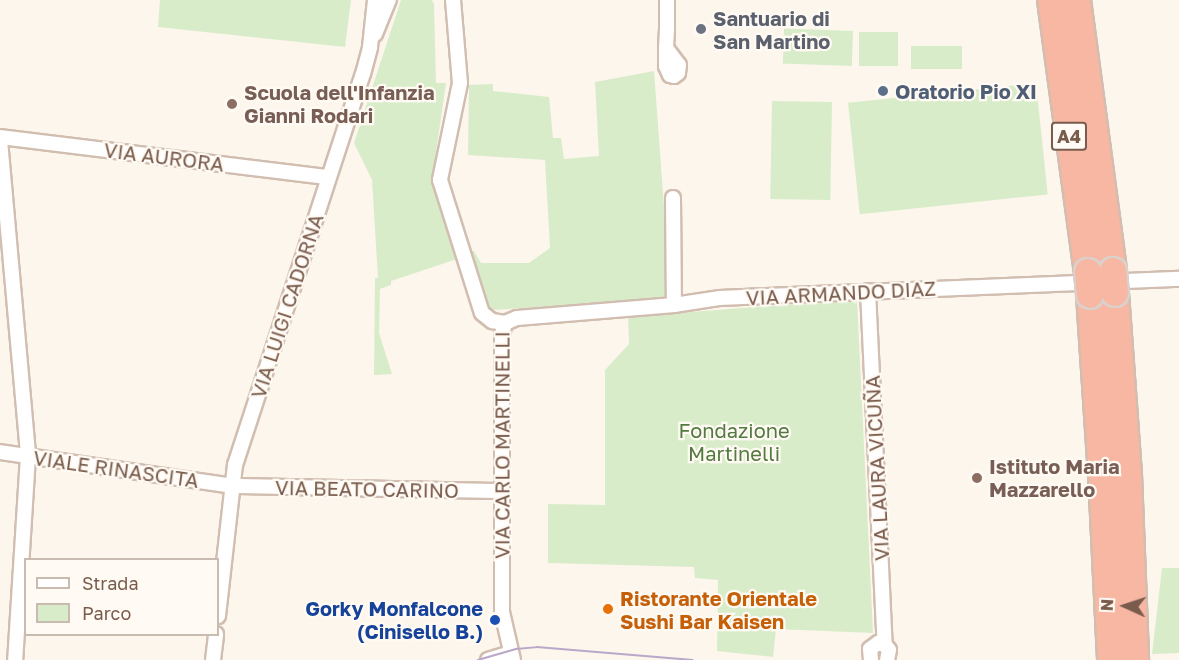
<!DOCTYPE html>
<meta charset="utf-8">
<style>
body{margin:0}
#map{position:relative;width:1179px;height:660px;overflow:hidden;background:#fdf6ec;font-family:"Golos Text",sans-serif}
div>[style]{position:absolute}
[style*='--x']{left:calc(var(--x)*1px);top:calc(var(--y)*1px);width:calc(var(--w)*1px);rotate:calc(var(--a)*1deg)}
.green>*{inset:0;background:#d8ecc9;transform-origin:0 0}
.roads{filter:drop-shadow(2px 0 #d1beb0) drop-shadow(-2px 0 #d1beb0) drop-shadow(0 2px #d1beb0) drop-shadow(0 -2px #d1beb0)}
.street>*{height:14px;margin:-7px;padding:0 7px;transform-origin:7px;border-radius:7px;background:#fff}
.highway>*{height:26px;margin:-13px;padding:0 13px;transform-origin:13px;border-radius:13px;background:#f7b7a3}
.tram>*{height:1.5px;margin:-0.75px;padding:0 0.75px;transform-origin:0.75px;border-radius:0.75px;background:#b9a8c9}
.bridges{filter:drop-shadow(2px 0 #dad1cd) drop-shadow(-2px 0 #dad1cd) drop-shadow(0 2px #dad1cd) drop-shadow(0 -2px #dad1cd)}
.highway-bridge>*{height:26px;margin:-13px;padding:0 13px;transform-origin:13px;border-radius:13px;background:#f7b7a3}
.dots>*{width:16px;height:16px;translate:-50% -50%;box-sizing:border-box;border:3px solid #fffaf3;border-radius:50%}
span{translate:-50% -50%;white-space:nowrap;text-align:center;line-height:1.15;-webkit-text-stroke:4.5px #fffaf3;paint-order:stroke}
.shield-label span{padding:2px 4px;background:#fffaf3;border:2px solid;border-radius:4px;-webkit-text-stroke-width:0}
.shield-label{font-size:18px;color:#7a5c4d;font-weight:700}
.worship-label{font-size:20px;color:#5b616d;font-weight:700}
.left{translate:0 -50%;text-align:left}
.service-label{font-size:20px;color:#4e5e75;font-weight:700}
.education-label{font-size:20px;color:#785e54;font-weight:700}
.street-label{font-size:20px;color:#7a5c4d}
.park-label{font-size:20px;color:#537a41}
.food-label{font-size:20px;color:#c56008;font-weight:700}
.transit-label{font-size:20px;color:#164399;font-weight:700}
.right{translate:-100% -50%;text-align:right}
.legend{position:absolute;left:24px;top:558px;width:195px;height:78px;box-sizing:border-box;background:#fffaf3;border:2px solid #cabbb1;margin:0;padding:8px 10px;list-style:none;font-size:18px;color:#7a5c4d}
.legend li{display:flex;align-items:center;gap:12px;height:30px}
.legend b{width:30px;border:2px solid #cabbb1}
.north{position:absolute;left:1095px;top:576px;width:60px;height:60px;-webkit-text-stroke:4px #fffaf3;paint-order:stroke;rotate:273deg;font-size:16px;font-weight:700;line-height:24px;text-align:center;color:#7a5c4d}
.north::after{content:'';display:block;margin:auto;width:21px;height:27px;background:#7a5c4d;clip-path:polygon(50% 0,100% 100%,50% 72%,0 100%)}
</style>
<div id="map">
<div class="green">
<i style="clip-path:polygon(160px 0,351px 0,345px 47px,158px 27px)"></i>
<i style="clip-path:polygon(401px 0,432px 0,434px 4px,436px 83px,446px 83px,432px 180px,457px 259px,391px 281px,391px 285px,380px 289px,379px 333px,392px 374px,374px 375px,375px 278px,378px 278px,372px 180px,354px 143px)"></i>
<i style="left:853px;top:31px;width:35px;height:69px;rotate:92deg"></i>
<i style="left:859px;top:32px;width:39px;height:34px"></i>
<i style="left:911px;top:46px;width:51px;height:23px"></i>
<i style="clip-path:polygon(654px 71px,671px 301px,489px 310px,468px 252px,474px 251px,481px 263px,529px 263px,550px 248px,545px 160px,468px 155px,469px 85px,493px 84px,493px 91px,549px 97px,553px 138px,561px 138px,564px 159px,599px 156px,595px 82px)"></i>
<i style="left:1036px;top:83px;width:112px;height:189px;rotate:84deg"></i>
<i style="left:832px;top:102px;width:98px;height:60px;rotate:91deg"></i>
<i style="clip-path:polygon(857px 299px,873px 633px,776px 629px,773px 657px,717px 651px,718px 580px,695px 578px,694px 567px,548px 563px,548px 504px,605px 505px,605px 370px,629px 344px,628px 317px)"></i>
<i style="clip-path:polygon(1162px 568px,1179px 568px,1179px 653px,1152px 654px)"></i>
</div>
<div class="roads">
<div class="street">
<i style="--x:453;--y:0;--w:83;--a:85.2"></i>
<i style="--x:460;--y:83;--w:99;--a:101.7"></i>
<i style="--x:440;--y:180;--w:139;--a:72.5"></i>
<i style="--x:482;--y:313;--w:13;--a:39"></i>
<i style="--x:492;--y:321;--w:13;--a:9"></i>
<i style="--x:375;--y:34;--w:37;--a:-68"></i>
<i style="--x:666;--y:48;--w:21;--a:53"></i>
<i style="--x:679;--y:65;--w:8;--a:97"></i>
<i style="--x:678;--y:73;--w:5;--a:143"></i>
<i style="--x:674;--y:76;--w:4;--a:-166"></i>
<i style="--x:670;--y:75;--w:10;--a:-114"></i>
<i style="--x:666;--y:66;--w:18;--a:-90"></i>
<i style="--x:666;--y:48;--w:20;--a:-87"></i>
<i style="--x:667;--y:28;--w:28;--a:-90"></i>
<i style="--x:0;--y:137;--w:330;--a:7"></i>
<i style="--x:0;--y:140;--w:317;--a:84.9"></i>
<i style="--x:28;--y:456;--w:204;--a:93.6"></i>
<i style="--x:673;--y:198;--w:107;--a:89.5"></i>
<i style="--x:868;--y:291;--w:354;--a:87.3"></i>
<i style="--x:505;--y:323;--w:13;--a:-23"></i>
<i style="--x:517;--y:318;--w:158;--a:-4.7"></i>
<i style="--x:674;--y:305;--w:47;--a:-8.7"></i>
<i style="--x:720;--y:298;--w:459;--a:-2.4"></i>
<i style="--x:505;--y:323;--w:11;--a:105"></i>
<i style="--x:502;--y:334;--w:278;--a:90"></i>
<i style="--x:502;--y:612;--w:49;--a:77.1"></i>
<i style="--x:0;--y:452;--w:234;--a:8.3"></i>
<i style="--x:232;--y:486;--w:270;--a:1.1"></i>
<i style="--x:218;--y:616;--w:152;--a:-83.6"></i>
<i style="--x:235;--y:465;--w:411;--a:-71.9"></i>
<i style="--x:363;--y:74;--w:28;--a:-75"></i>
<i style="--x:370;--y:47;--w:47;--a:-83.9"></i>
<i style="--x:213;--y:660;--w:26;--a:-83"></i>
<i style="--x:488;--y:660;--w:24;--a:-17"></i>
<i style="--x:871;--y:660;--w:11;--a:-95"></i>
<i style="--x:870;--y:649;--w:10;--a:-37"></i>
<i style="--x:878;--y:643;--w:7;--a:16"></i>
<i style="--x:885;--y:645;--w:6;--a:51"></i>
<i style="--x:889;--y:650;--w:10;--a:101"></i>
</div>
<div class="highway">
<i style="--x:1051;--y:0;--w:275;--a:82.3"></i>
<i style="--x:1077;--y:0;--w:273;--a:82.4"></i>
<i style="--x:1115;--y:293;--w:181;--a:85.9"></i>
<i style="--x:1128;--y:474;--w:186;--a:87.8"></i>
<i style="--x:1090;--y:295;--w:180;--a:86.2"></i>
<i style="--x:1102;--y:475;--w:185;--a:87.2"></i>
</div>
</div>
<div class="tram">
<i style="--x:478;--y:660;--w:40;--a:-16"></i>
<i style="--x:516;--y:649;--w:21;--a:-5"></i>
<i style="--x:537;--y:647;--w:156;--a:4.8"></i>
</div>
<div class="bridges">
<div class="highway-bridge">
<i style="--x:1113;--y:271;--w:22;--a:85"></i>
<i style="--x:1088;--y:272;--w:23;--a:85"></i>
</div>
</div>
<div class="dots">
<i style="left:701px;top:29px;background:#6b7280"></i>
<i style="left:883px;top:91px;background:#5c6f8a"></i>
<i style="left:232px;top:104px;background:#8d6e63"></i>
<i style="left:977px;top:478px;background:#8d6e63"></i>
<i style="left:608px;top:609px;background:#e8710a"></i>
<i style="left:495px;top:620px;background:#1a4fb4"></i>
</div>
<div class="shield-label">
<span style="left:1069px;top:136px">A4</span>
</div>
<div class="worship-label">
<span class="left" style="left:713px;top:30px">Santuario di<br>San Martino</span>
</div>
<div class="service-label">
<span class="left" style="left:895px;top:91px">Oratorio Pio XI</span>
</div>
<div class="education-label">
<span class="left" style="left:244px;top:104px">Scuola dell'Infanzia<br>Gianni Rodari</span>
<span class="left" style="left:989px;top:478px">Istituto Maria<br>Mazzarello</span>
</div>
<div class="street-label">
<span style="left:164px;top:157px;rotate:7deg">VIA AURORA</span>
<span style="left:841px;top:293px;rotate:-3deg">VIA ARMANDO DIAZ</span>
<span style="left:287px;top:306px;rotate:-72deg">VIA LUIGI CADORNA</span>
<span style="left:502px;top:445px;rotate:-90deg">VIA CARLO MARTINELLI</span>
<span style="left:877px;top:468px;rotate:-93deg">VIA LAURA VICUÑA</span>
<span style="left:116px;top:469px;rotate:8deg">VIALE RINASCITA</span>
<span style="left:367px;top:489px;rotate:1deg">VIA BEATO CARINO</span>
</div>
<div class="park-label">
<span style="left:734px;top:442px">Fondazione<br>Martinelli</span>
</div>
<div class="food-label">
<span class="left" style="left:620px;top:610px">Ristorante Orientale<br>Sushi Bar Kaisen</span>
</div>
<div class="transit-label">
<span class="right" style="left:483px;top:620px">Gorky Monfalcone<br>(Cinisello B.)</span>
</div>
<ul class="legend">
<li><b style="height:8px;background:#fff"></b>Strada</li>
<li><b style="height:16px;background:#d8ecc9"></b>Parco</li>
</ul>
<div class="north">N</div>
</div>
